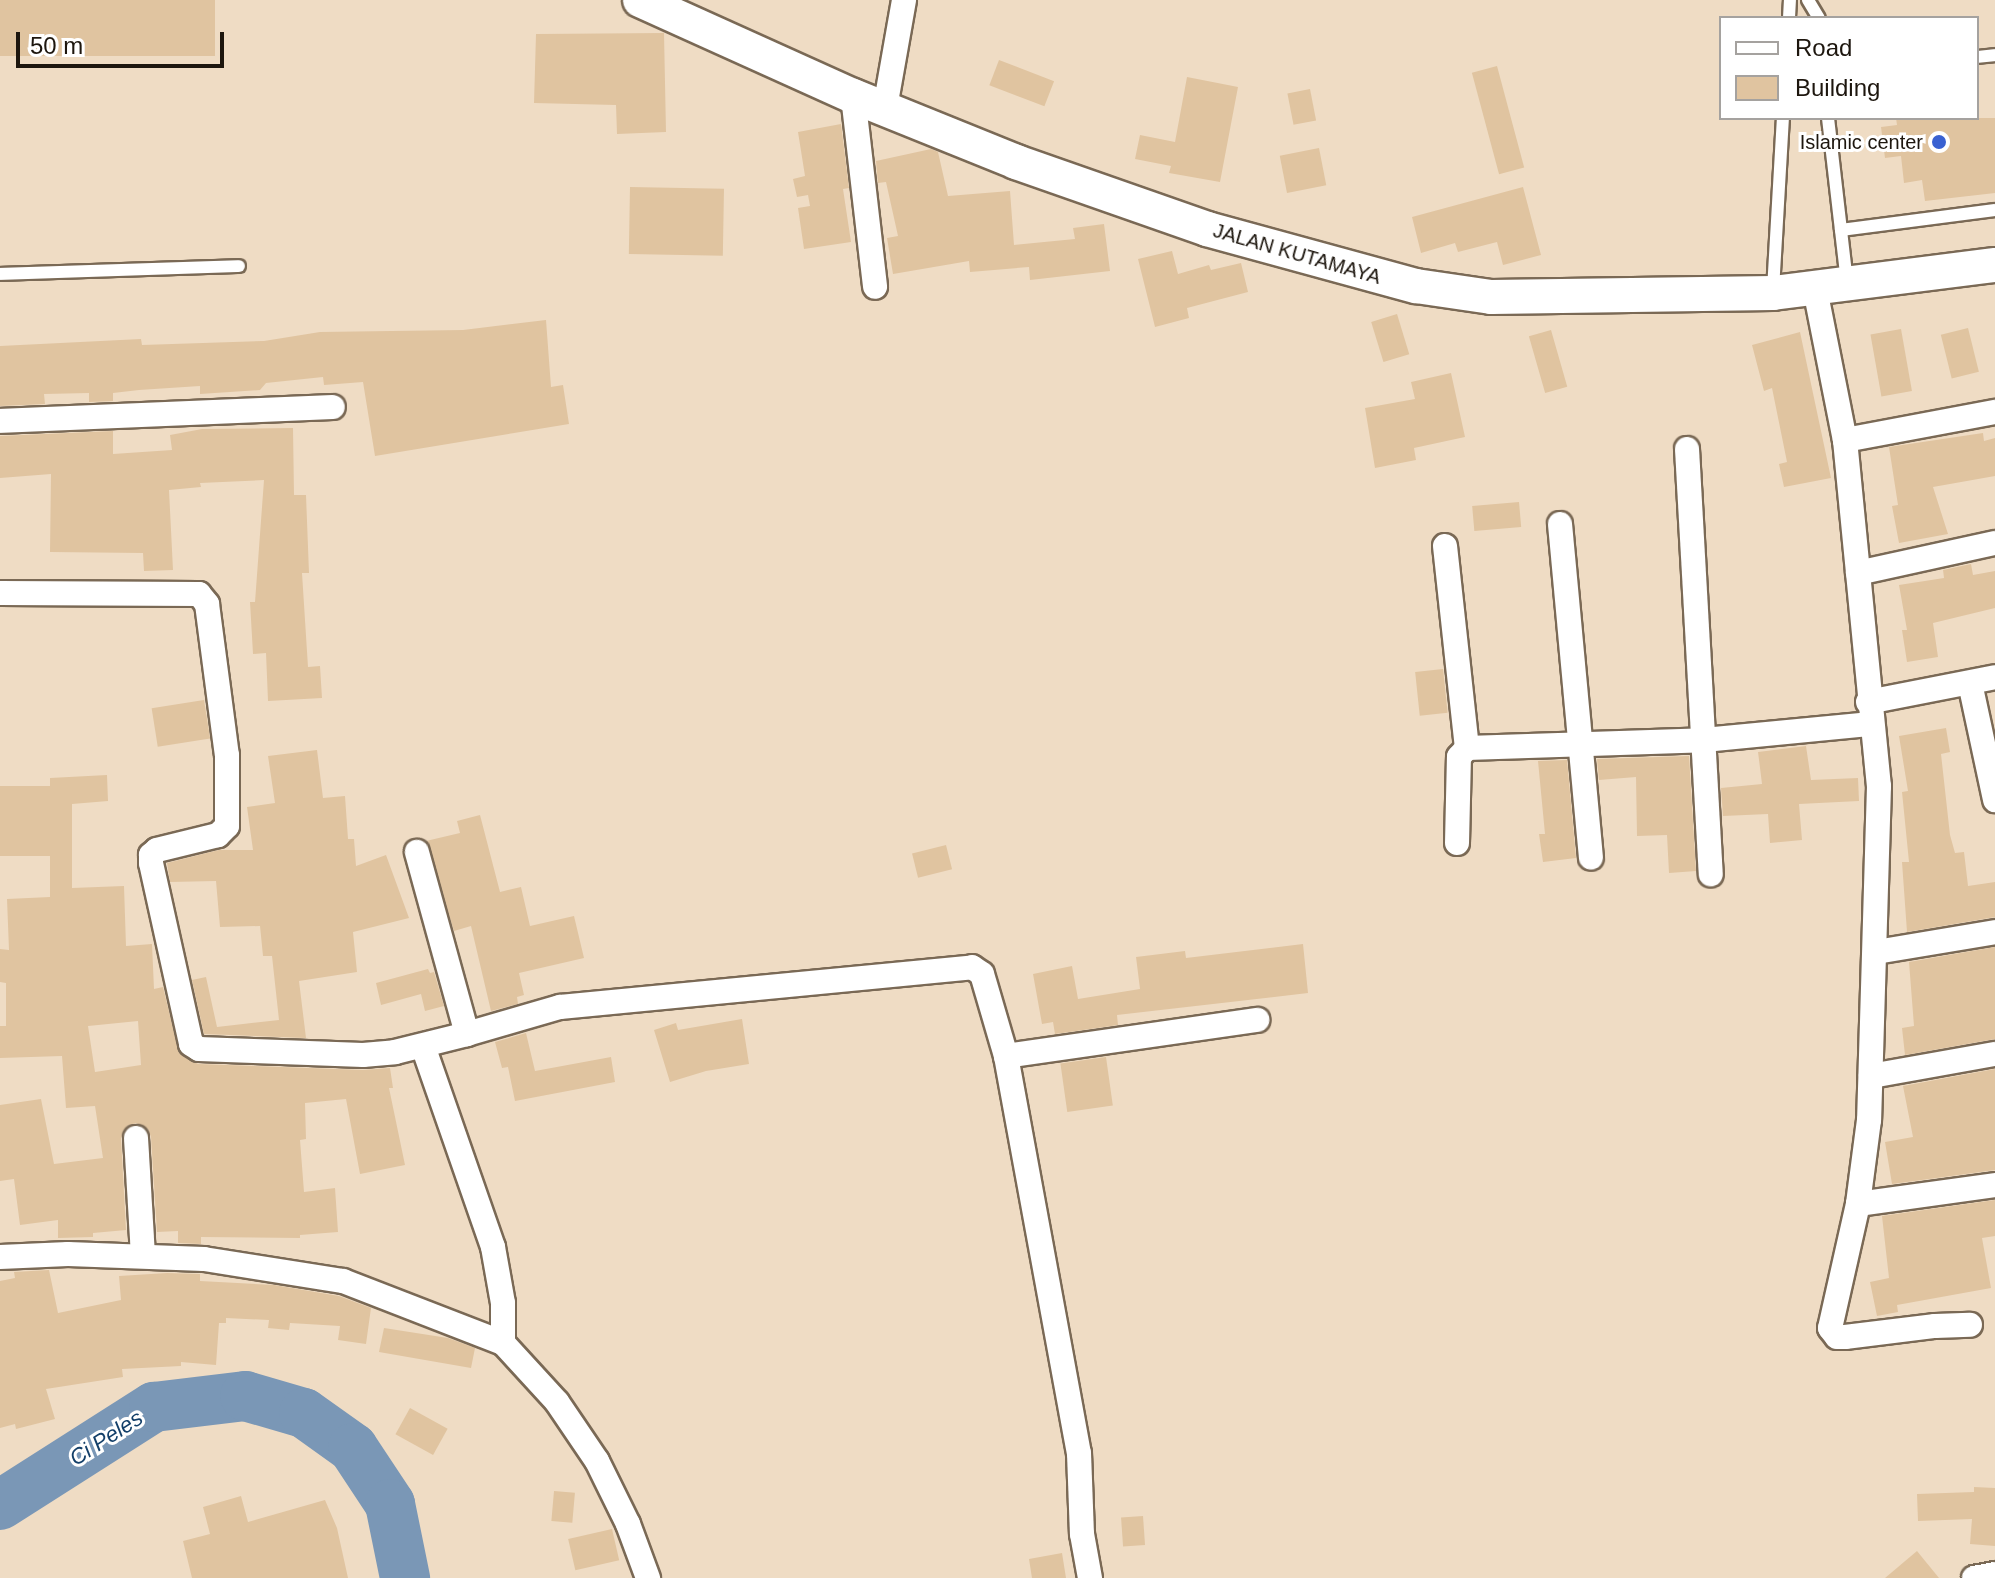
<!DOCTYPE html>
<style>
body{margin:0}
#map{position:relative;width:1995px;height:1578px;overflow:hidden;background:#efdcc4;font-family:Helvetica,sans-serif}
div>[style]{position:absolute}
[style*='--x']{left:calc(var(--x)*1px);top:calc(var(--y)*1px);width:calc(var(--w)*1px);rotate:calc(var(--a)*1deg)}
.river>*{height:50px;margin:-25px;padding:0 25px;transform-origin:25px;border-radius:25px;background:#7a97b6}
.building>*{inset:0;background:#e0c4a0;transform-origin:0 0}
.roads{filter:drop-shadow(2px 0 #7a6955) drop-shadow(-2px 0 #7a6955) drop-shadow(0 2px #7a6955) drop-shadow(0 -2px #7a6955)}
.service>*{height:12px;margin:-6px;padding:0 6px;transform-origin:6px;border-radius:6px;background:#fff}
.minor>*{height:24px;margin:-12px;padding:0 12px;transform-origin:12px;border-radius:12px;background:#fff}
.secondary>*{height:34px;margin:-17px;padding:0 17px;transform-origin:17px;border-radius:17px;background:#fff}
.dots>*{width:22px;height:22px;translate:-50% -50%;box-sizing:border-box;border:4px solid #fff;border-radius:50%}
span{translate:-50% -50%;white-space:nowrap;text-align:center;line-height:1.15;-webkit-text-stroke:6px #fff;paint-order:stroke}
.poi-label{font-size:20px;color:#1d160e}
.right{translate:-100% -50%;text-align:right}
.street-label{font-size:20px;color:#1d160e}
.water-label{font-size:22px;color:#133f69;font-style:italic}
.legend{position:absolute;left:1719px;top:16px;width:260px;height:104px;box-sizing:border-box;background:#fff;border:2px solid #a5a29f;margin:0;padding:10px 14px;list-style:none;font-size:24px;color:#1d160e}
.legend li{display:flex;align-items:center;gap:16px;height:40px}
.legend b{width:40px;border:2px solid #a5a29f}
.scale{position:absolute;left:16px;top:32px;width:208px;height:36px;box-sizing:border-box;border:4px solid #1d160e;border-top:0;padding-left:10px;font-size:24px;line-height:28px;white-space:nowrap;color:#1d160e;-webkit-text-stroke:6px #fff;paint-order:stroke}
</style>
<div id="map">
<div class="river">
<i style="--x:0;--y:1505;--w:183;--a:-32.5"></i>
<i style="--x:154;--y:1407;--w:92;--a:-6.9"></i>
<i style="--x:245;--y:1396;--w:61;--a:16.1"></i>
<i style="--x:304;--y:1413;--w:60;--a:35.5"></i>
<i style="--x:353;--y:1448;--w:67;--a:56.5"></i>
<i style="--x:390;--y:1504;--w:76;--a:78.5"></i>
</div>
<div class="building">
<i style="left:0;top:0;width:215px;height:56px"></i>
<i style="clip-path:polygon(664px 33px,666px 132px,617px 134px,616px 105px,534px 103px,536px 34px)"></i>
<i style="left:999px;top:60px;width:59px;height:27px;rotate:21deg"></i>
<i style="left:1497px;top:66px;width:105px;height:26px;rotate:75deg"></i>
<i style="clip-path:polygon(1187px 77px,1238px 87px,1220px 182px,1169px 173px,1171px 166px,1135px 159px,1140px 135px,1175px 142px)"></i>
<i style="left:1310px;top:89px;width:32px;height:23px;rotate:79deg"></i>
<i style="clip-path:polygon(1896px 118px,1995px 118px,1995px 193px,1925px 201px,1922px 180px,1904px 183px,1901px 156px,1885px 158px,1881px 127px,1897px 125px)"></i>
<i style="clip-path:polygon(841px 124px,849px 188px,843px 189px,851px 242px,804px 249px,798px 208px,810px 206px,808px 195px,797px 197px,793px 179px,805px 176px,798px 132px)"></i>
<i style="left:1319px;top:148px;width:38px;height:40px;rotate:79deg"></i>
<i style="clip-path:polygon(931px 149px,938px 152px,948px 196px,1010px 191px,1014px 245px,1075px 239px,1073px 228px,1104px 224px,1110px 271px,1030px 280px,1029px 267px,970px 272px,969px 261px,893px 274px,887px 238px,898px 236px,886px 182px,878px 183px,876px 161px)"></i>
<i style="left:630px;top:187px;width:94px;height:67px;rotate:1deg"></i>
<i style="clip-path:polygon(1523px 187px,1541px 255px,1503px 265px,1497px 242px,1458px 252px,1455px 243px,1421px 253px,1412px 217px)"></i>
<i style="clip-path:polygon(1172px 251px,1178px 274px,1209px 265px,1211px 270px,1241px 263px,1248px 292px,1187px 308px,1189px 318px,1155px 327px,1138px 259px)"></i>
<i style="left:1397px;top:314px;width:42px;height:27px;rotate:73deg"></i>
<i style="clip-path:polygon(546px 320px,551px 387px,563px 385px,569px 424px,375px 456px,363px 382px,324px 385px,323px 377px,266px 383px,260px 390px,200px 394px,200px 386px,139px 390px,113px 393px,113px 401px,89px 402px,89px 393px,44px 394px,45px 404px,0 406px,0 346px,141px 339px,142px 345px,264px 341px,320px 332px,463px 330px)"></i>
<i style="left:1968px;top:328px;width:45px;height:28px;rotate:76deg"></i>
<i style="left:1901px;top:329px;width:63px;height:31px;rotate:80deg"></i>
<i style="left:1551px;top:330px;width:59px;height:23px;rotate:74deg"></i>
<i style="clip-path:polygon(1800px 332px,1831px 478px,1784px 487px,1779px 464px,1787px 462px,1772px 388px,1764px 391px,1752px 345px)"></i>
<i style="clip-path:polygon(1451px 373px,1465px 437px,1414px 448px,1416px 460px,1375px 468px,1365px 408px,1415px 399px,1411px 382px)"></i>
<i style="clip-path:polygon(293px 428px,294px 495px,306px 495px,309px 573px,302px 573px,308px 667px,320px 666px,322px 698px,268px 701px,266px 653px,253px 654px,250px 602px,255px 602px,264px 480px,200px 483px,201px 487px,169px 490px,173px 570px,144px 571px,143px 553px,50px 552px,51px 474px,0 478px,0 436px,113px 431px,113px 454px,172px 450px,170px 435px,202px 429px)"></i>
<i style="clip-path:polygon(1983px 433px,1984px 441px,1995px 438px,1995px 476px,1933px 487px,1948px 534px,1899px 543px,1892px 506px,1898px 505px,1889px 447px)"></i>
<i style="left:1519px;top:502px;width:25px;height:47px;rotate:85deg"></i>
<i style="clip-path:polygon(1971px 564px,1973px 575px,1995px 571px,1995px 608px,1933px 623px,1938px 657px,1907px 662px,1902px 630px,1907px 630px,1899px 585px,1944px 578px,1943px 570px)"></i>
<i style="left:1443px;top:669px;width:44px;height:28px;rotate:84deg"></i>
<i style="left:204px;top:700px;width:39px;height:53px;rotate:81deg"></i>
<i style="clip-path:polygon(1946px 728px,1950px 752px,1941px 754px,1950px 835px,1955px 853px,1964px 852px,1968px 886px,1995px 882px,1995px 917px,1907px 932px,1902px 862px,1909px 862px,1902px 792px,1908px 791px,1899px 736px)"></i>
<i style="clip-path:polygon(1806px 746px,1811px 780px,1858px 778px,1859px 801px,1799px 804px,1802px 840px,1770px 843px,1768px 814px,1723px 816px,1721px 788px,1762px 784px,1758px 752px)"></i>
<i style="clip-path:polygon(317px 750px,323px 798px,345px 796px,348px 839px,354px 839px,356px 866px,386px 855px,409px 918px,353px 932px,357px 972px,299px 981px,306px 1038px,204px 1034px,192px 980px,206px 977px,217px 1027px,279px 1020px,272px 956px,263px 956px,260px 926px,220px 927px,216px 881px,170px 882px,167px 863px,219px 850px,253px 850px,247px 807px,275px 803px,268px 756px)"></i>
<i style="clip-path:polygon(1689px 756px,1696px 871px,1669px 873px,1667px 835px,1637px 836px,1636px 777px,1599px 780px,1597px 759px)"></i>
<i style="clip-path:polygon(1567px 760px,1576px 858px,1543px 862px,1539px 834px,1545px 834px,1538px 761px)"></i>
<i style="clip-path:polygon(evenodd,107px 775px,108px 801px,72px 804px,72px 888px,124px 886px,126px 946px,152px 944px,154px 989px,163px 987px,179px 1053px,198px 1064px,363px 1070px,390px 1068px,393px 1088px,389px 1088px,405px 1165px,360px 1174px,346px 1099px,305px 1103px,306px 1139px,300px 1140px,304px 1192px,335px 1188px,338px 1232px,300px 1235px,300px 1238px,201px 1237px,201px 1244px,178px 1243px,178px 1231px,157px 1232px,151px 1137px,148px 1129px,136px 1123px,127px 1126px,121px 1138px,126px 1230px,93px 1233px,93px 1237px,58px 1238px,58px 1220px,20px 1225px,14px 1179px,0 1181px,0 1105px,41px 1099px,54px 1164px,103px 1158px,95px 1106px,66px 1108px,62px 1056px,0 1058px,0 1026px,6px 1026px,6px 983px,0 982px,0 949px,9px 950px,7px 899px,50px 897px,50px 856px,0 856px,0 786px,50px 786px,50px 778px,107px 775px,138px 1021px,141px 1065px,95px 1072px,88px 1026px,138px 1021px)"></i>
<i style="clip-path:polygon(480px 815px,500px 892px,521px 887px,530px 926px,574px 916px,584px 958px,519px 973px,524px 995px,517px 997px,518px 1004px,491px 1011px,471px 926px,454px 931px,426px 841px,460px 833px,457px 821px)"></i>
<i style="left:946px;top:845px;width:25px;height:35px;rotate:76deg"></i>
<i style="clip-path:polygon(1303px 944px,1308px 993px,1117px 1015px,1118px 1025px,1055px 1034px,1053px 1022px,1042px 1024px,1033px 974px,1072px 966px,1078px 999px,1140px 989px,1136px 957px,1185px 951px,1186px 958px)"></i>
<i style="clip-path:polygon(1995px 947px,1995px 1039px,1905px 1055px,1902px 1028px,1914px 1026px,1909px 962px)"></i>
<i style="clip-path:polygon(428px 969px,430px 973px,434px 972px,444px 1006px,425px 1011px,421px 994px,381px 1005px,376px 983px)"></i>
<i style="clip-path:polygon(742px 1019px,749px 1064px,706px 1071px,670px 1082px,654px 1030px,676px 1023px,678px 1030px)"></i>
<i style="clip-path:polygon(526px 1033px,535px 1071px,611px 1057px,615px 1082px,515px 1101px,508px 1067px,502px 1068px,495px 1042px)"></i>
<i style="left:1106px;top:1057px;width:49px;height:46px;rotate:82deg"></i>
<i style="clip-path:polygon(1995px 1069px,1995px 1170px,1892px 1184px,1885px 1142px,1913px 1137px,1903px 1086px)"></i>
<i style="clip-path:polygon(1995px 1200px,1995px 1236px,1982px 1238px,1991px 1288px,1897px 1305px,1898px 1312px,1877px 1316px,1870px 1282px,1889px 1278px,1882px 1216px)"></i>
<i style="clip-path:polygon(49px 1270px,58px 1313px,121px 1300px,119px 1276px,167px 1273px,200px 1274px,200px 1281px,274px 1285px,339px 1296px,371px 1308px,366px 1344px,338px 1340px,340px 1326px,290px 1323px,289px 1330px,268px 1328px,269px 1320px,226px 1318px,226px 1323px,219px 1323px,216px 1365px,181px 1362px,181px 1366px,122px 1369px,123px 1377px,46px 1389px,55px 1419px,16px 1429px,15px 1424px,0 1428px,0 1281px,15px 1278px,14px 1272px)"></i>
<i style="clip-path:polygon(384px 1328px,448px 1338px,475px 1348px,471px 1368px,379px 1352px)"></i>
<i style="left:410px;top:1408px;width:43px;height:30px;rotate:29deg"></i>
<i style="clip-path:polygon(1974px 1487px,1995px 1488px,1995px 1546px,1970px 1544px,1972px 1519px,1918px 1521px,1917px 1494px,1974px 1492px)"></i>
<i style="left:554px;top:1491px;width:21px;height:30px;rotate:5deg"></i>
<i style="clip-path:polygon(241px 1496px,248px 1522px,325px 1500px,337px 1528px,348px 1578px,192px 1578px,183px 1541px,210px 1534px,203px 1507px)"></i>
<i style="left:1143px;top:1516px;width:29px;height:22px;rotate:86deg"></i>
<i style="left:612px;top:1529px;width:32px;height:45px;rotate:77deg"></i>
<i style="clip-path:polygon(1917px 1551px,1939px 1578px,1885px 1578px)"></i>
<i style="clip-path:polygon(1062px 1553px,1066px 1578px,1032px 1578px,1029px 1559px)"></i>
</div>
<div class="roads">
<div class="service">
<i style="--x:1808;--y:0;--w:21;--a:59"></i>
<i style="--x:1789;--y:18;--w:18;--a:-87"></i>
<i style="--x:1977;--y:57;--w:18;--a:-6"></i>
<i style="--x:1828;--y:118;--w:164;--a:83.4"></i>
<i style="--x:1841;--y:230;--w:155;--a:-7.4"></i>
<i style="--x:0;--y:274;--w:239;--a:-1.9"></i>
<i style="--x:1773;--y:290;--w:172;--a:-86.7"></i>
</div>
<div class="minor">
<i style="--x:853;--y:96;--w:192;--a:83.4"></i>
<i style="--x:885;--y:108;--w:110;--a:-80"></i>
<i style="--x:1815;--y:289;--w:154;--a:78.8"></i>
<i style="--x:1845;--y:440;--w:348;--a:84.4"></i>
<i style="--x:1879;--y:786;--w:334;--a:91.7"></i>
<i style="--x:1869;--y:1120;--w:85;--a:97.5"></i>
<i style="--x:1858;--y:1204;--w:127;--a:102.7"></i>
<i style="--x:1830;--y:1328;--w:11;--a:52"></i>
<i style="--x:1837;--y:1337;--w:8;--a:0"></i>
<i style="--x:1845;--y:1337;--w:91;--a:-7"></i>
<i style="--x:1935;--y:1326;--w:35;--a:-2"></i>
<i style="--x:0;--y:421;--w:333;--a:-2.4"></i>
<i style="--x:1845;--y:440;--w:153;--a:-10.6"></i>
<i style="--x:1687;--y:449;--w:426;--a:86.8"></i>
<i style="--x:1560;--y:524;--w:335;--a:84.7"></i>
<i style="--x:1445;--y:546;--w:203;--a:83.8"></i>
<i style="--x:1858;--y:573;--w:140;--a:-12.4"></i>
<i style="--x:0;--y:593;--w:199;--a:0.3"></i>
<i style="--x:199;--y:594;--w:13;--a:51"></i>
<i style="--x:207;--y:604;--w:152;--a:82.5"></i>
<i style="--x:227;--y:755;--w:71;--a:90"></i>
<i style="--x:227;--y:826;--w:13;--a:135"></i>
<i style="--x:218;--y:835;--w:63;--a:166.2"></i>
<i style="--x:157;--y:850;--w:8;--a:140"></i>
<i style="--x:151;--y:855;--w:8;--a:90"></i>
<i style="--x:151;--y:863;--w:185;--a:77.5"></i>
<i style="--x:191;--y:1044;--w:9;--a:32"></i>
<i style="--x:199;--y:1049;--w:164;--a:2.1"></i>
<i style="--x:363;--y:1055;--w:32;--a:-5"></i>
<i style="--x:395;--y:1052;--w:74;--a:-14"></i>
<i style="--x:467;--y:1034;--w:189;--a:-105.4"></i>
<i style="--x:1970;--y:683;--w:120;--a:77.9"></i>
<i style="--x:1868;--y:702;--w:129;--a:-11.1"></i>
<i style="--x:1457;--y:843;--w:86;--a:-88.7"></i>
<i style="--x:1459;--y:757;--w:12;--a:-48"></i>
<i style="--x:1467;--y:748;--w:237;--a:-1.9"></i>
<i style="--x:1704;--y:740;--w:168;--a:-5.5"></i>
<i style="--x:1876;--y:952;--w:121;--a:-9.5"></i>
<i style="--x:467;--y:1034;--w:97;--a:-16.2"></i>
<i style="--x:560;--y:1007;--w:414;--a:-5.5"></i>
<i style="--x:972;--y:967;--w:12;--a:35"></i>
<i style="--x:982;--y:974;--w:85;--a:73.7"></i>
<i style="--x:1006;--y:1056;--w:404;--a:79.6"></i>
<i style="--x:1079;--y:1453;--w:81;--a:87.9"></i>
<i style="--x:1082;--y:1534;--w:45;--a:79.7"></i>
<i style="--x:423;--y:1046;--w:213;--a:70.8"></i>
<i style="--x:493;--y:1247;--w:57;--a:79.9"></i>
<i style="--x:503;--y:1303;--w:40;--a:90"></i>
<i style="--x:1006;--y:1056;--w:254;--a:-8.2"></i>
<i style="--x:1871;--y:1076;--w:126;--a:-10.1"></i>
<i style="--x:136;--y:1138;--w:118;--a:86.6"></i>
<i style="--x:1858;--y:1204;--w:138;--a:-7.9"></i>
<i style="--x:0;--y:1257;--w:68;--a:-2.5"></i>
<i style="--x:68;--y:1254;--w:136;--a:2.1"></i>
<i style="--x:204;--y:1259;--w:141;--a:9"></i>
<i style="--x:343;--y:1281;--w:172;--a:21.2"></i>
<i style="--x:503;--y:1343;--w:80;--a:47.5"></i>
<i style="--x:557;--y:1402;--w:71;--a:55.9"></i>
<i style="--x:597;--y:1461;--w:70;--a:63.8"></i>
<i style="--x:628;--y:1524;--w:58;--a:69.7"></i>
<i style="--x:1974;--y:1578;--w:21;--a:-11"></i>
</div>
<div class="secondary">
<i style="--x:640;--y:0;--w:234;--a:24.3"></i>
<i style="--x:853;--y:96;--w:176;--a:22"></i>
<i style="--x:1016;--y:162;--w:202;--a:19.3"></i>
<i style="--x:1207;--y:229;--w:217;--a:15.3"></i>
<i style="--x:1416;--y:286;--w:76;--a:8.3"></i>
<i style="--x:1491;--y:297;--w:282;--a:-0.8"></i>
<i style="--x:1773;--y:293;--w:224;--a:-7.2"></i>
</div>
</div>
<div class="dots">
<i style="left:1939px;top:142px;background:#3961d1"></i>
</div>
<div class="poi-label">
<span class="right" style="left:1923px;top:142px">Islamic center</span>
</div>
<div class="street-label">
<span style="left:1297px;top:254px;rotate:16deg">JALAN KUTAMAYA</span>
</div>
<div class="water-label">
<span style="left:106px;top:1438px;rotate:-33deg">Ci Peles</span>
</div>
<ul class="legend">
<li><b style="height:10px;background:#fff"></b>Road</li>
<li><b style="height:22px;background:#e0c4a0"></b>Building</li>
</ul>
<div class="scale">50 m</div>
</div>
